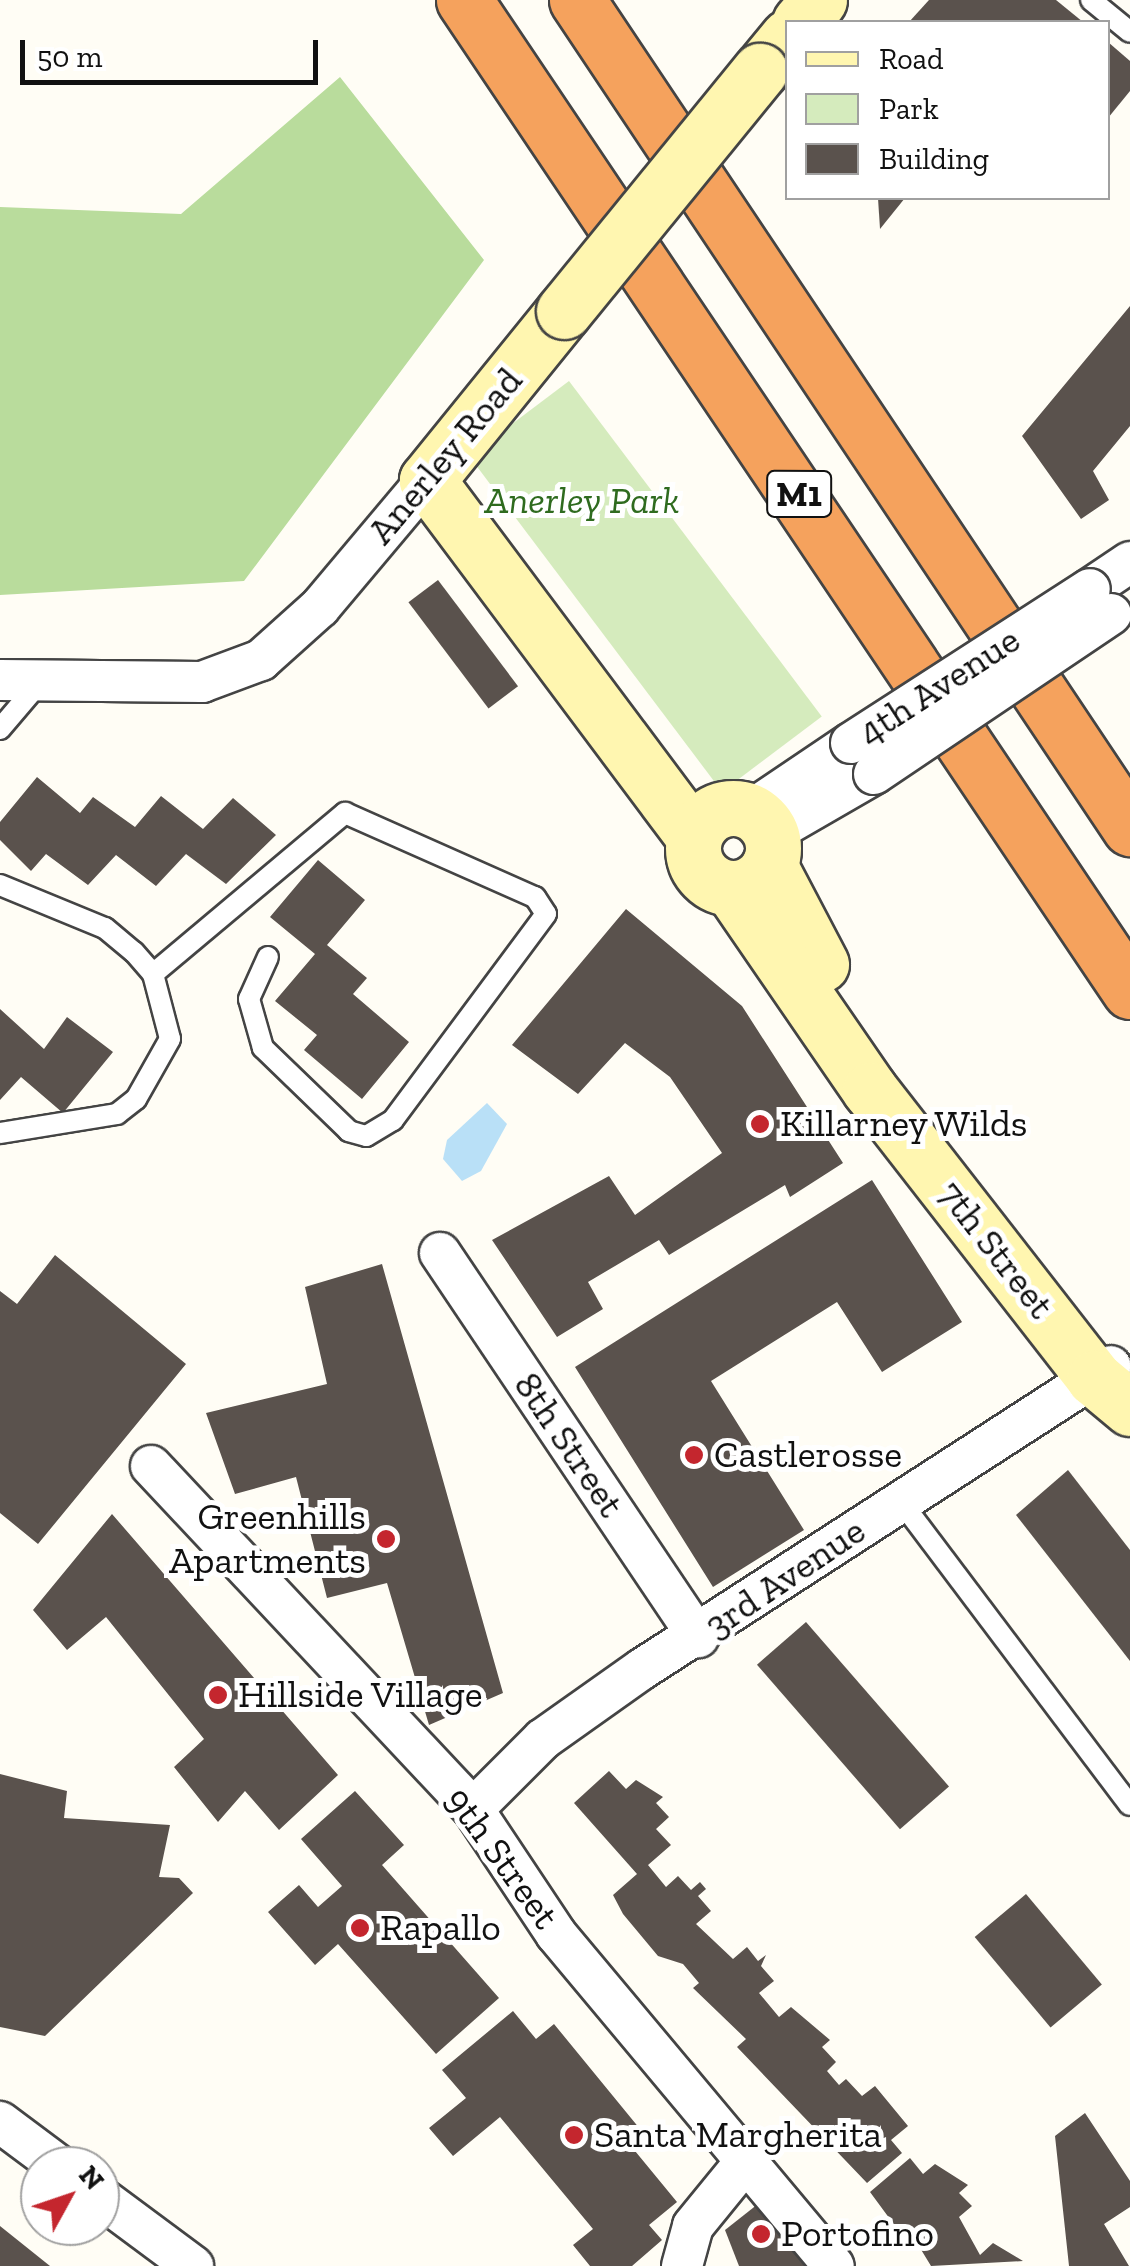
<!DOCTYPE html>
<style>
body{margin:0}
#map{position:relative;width:1130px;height:2266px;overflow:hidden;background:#fffdf5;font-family:"Zilla Slab",serif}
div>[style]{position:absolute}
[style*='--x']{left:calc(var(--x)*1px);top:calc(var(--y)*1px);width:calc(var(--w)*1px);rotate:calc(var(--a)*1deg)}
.green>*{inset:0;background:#d5ebbd;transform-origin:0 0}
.forest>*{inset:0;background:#b9dc9c}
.water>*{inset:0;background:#b9e0f7}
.building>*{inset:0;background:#5a524d;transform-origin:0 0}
.roads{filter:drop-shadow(2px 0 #444) drop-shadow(-2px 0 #444) drop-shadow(0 2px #444) drop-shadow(0 -2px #444)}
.lane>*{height:20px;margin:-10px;padding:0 10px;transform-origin:10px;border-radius:10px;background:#fff}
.street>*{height:40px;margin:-20px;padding:0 20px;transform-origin:20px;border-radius:20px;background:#fff}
.secondary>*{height:55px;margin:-27.5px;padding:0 27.5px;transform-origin:27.5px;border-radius:27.5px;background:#fff6b0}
.secondary>.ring{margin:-27.5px;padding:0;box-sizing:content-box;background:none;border:55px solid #fff6b0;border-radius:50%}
.highway>*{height:55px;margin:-27.5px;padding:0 27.5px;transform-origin:27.5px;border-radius:27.5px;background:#f5a25d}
.bridges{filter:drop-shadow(2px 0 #444) drop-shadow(-2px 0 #444) drop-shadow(0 2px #444) drop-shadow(0 -2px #444)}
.street-bridge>*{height:40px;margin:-20px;padding:0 20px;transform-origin:20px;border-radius:20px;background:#fff}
.secondary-bridge>*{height:55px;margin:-27.5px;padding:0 27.5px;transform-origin:27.5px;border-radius:27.5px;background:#fff6b0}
.dots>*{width:28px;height:28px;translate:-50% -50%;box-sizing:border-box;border:5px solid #fff;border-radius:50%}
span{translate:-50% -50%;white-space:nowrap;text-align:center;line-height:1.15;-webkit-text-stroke:10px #fff;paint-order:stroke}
.shield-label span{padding:2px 8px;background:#fff;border:2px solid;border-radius:8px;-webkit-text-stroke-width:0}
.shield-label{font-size:35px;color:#111;font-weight:700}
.street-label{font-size:38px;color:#111}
.park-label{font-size:38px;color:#2f6b1f;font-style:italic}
.poi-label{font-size:38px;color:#111}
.left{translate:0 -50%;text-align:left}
.right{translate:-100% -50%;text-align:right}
.legend{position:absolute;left:785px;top:20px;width:325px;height:180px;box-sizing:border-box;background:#fff;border:2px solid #a0a0a0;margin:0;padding:12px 18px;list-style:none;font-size:30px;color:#111}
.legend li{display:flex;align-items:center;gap:20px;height:50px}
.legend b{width:50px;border:2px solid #a0a0a0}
.north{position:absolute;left:20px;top:2146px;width:100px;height:100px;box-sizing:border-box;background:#fff;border:2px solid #a0a0a0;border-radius:50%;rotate:50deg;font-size:28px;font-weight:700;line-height:40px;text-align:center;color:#111}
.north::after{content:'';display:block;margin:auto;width:35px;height:45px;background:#c4262e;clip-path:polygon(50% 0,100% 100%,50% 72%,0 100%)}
.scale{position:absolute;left:20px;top:40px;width:298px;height:45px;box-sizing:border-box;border:5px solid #111;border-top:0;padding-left:12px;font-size:30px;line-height:35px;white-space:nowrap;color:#111;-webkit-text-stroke:8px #fff;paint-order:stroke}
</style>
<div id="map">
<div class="green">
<i style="left:569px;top:381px;width:420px;height:125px;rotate:53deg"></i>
</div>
<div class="forest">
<i style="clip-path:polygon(340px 77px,484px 260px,244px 581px,0 595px,0 207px,181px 214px)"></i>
</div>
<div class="water">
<i style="clip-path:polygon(487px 1103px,507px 1124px,481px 1171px,462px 1181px,443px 1159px,447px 1140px)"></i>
</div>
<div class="building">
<i style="clip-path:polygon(929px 0,1056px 0,1083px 22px,909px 22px)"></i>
<i style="clip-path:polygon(1108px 42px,1130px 61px,1130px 91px,1108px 118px)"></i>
<i style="clip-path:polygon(878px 198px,905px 198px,880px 229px)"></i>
<i style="clip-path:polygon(1130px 306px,1130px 426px,1093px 471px,1109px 500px,1081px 519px,1022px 436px)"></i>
<i style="left:438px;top:580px;width:133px;height:37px;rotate:53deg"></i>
<i style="clip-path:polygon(37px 777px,80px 813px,93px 797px,135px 827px,161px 796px,203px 829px,233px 798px,276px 835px,226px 884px,186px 854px,156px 886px,116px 855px,88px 885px,46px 854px,31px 871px,0 840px,0 822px)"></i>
<i style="clip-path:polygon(318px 860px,365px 900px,327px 945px,367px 978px,353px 994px,409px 1042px,362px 1099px,304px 1050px,317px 1035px,275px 1001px,315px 954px,270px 917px)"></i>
<i style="clip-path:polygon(626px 909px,742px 1006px,843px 1163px,790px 1197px,785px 1185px,669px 1255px,659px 1240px,588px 1282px,603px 1309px,557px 1337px,492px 1240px,609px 1176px,635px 1215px,722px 1153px,670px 1077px,625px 1043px,578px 1094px,512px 1045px)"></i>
<i style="clip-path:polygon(0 1009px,44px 1049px,67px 1017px,113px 1052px,63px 1113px,21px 1077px,0 1100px)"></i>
<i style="clip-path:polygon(872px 1180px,962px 1322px,882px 1372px,837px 1302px,711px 1381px,804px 1530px,713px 1587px,575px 1367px)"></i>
<i style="clip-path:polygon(55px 1255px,186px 1364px,38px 1544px,0 1513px,0 1291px,17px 1304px)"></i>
<i style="clip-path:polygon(382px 1264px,503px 1693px,429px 1725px,387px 1583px,327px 1598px,296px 1477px,235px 1494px,206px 1413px,327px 1384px,305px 1287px)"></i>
<i style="clip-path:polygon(1068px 1470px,1130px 1550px,1130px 1661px,1016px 1515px)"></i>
<i style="clip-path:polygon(112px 1514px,338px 1775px,279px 1830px,245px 1791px,218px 1822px,174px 1767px,204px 1739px,106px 1617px,67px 1650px,33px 1610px)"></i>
<i style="left:806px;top:1622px;width:218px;height:65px;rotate:49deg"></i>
<i style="clip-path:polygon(609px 1771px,626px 1789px,636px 1780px,663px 1797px,656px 1803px,669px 1817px,656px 1829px,671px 1845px,648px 1865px,666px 1887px,678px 1876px,691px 1890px,700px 1882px,706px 1889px,698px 1896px,711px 1911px,696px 1924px,733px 1959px,747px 1947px,758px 1961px,766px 1955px,761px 1966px,774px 1981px,759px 1993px,779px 2017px,791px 2007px,830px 2040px,822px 2047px,836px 2062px,827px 2071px,839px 2085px,846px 2079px,862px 2096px,875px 2086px,908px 2126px,891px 2140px,902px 2153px,867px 2183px,737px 2047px,746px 2039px,693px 1988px,699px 1983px,683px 1964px,658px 1956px,623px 1914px,613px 1895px,637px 1874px,574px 1803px)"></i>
<i style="clip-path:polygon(0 1774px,67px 1791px,64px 1818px,170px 1825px,159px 1877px,179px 1878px,193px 1893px,45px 2036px,0 2027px)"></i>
<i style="clip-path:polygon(355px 1791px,404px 1845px,382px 1865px,499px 1998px,436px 2054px,338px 1944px,315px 1965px,268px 1912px,299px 1885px,318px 1907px,342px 1886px,301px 1839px)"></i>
<i style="left:1026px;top:1894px;width:118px;height:67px;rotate:50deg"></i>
<i style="clip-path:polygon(513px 2011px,536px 2039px,554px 2024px,640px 2129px,626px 2140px,677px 2202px,649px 2225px,662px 2240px,632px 2266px,590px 2266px,573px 2245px,593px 2229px,500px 2117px,453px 2156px,429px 2128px,466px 2098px,442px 2070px)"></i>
<i style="clip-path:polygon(1085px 2113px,1130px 2181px,1130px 2207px,1104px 2224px,1129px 2266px,1069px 2266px,1055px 2136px)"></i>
<i style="clip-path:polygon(910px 2158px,923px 2174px,935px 2164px,968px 2185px,959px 2193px,972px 2206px,959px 2217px,980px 2255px,993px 2243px,1023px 2261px,931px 2266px,917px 2243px,912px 2249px,870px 2192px)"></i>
<i style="clip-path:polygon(763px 2200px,818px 2266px,739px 2266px,725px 2230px)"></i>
<i style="clip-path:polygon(0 2226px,50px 2266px,0 2266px)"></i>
</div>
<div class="roads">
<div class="lane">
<i style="--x:1091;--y:0;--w:50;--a:39.4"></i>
<i style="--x:0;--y:729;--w:62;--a:-49.6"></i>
<i style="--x:0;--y:885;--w:113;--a:22.3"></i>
<i style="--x:105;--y:928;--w:38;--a:40"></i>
<i style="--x:134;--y:952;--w:29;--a:49"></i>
<i style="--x:153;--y:974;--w:67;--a:75.3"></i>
<i style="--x:170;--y:1039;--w:69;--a:119.5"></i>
<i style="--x:136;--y:1099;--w:24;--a:142"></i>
<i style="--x:117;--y:1114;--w:119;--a:170.8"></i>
<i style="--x:153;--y:974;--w:251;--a:-40"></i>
<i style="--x:345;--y:813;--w:208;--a:23.9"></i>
<i style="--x:535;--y:897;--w:20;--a:57"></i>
<i style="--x:546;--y:914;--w:257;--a:126.6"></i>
<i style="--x:393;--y:1120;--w:31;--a:149"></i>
<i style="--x:366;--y:1136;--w:18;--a:-164"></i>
<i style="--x:349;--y:1131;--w:120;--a:-136"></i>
<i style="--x:263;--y:1048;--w:51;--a:-105.9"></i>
<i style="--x:249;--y:999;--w:46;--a:-65.7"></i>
<i style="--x:899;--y:1499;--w:383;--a:53"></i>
</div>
<div class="street">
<i style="--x:1090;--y:589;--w:48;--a:-34"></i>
<i style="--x:0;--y:680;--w:202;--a:0.6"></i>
<i style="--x:202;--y:682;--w:63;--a:-20.4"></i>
<i style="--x:261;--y:660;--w:79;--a:-41.9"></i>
<i style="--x:320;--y:607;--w:166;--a:-49.9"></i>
<i style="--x:750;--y:811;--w:122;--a:-34"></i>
<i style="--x:770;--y:834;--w:120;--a:-30"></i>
<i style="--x:440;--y:1253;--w:463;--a:56.1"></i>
<i style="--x:151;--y:1466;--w:470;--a:46.8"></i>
<i style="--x:473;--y:1809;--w:150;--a:56.4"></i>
<i style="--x:556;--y:1934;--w:433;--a:50.1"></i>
<i style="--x:473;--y:1809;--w:99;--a:-45"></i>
<i style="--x:543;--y:1739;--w:121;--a:-35.3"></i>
<i style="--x:642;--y:1669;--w:558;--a:-32.86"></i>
<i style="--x:0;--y:2122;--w:74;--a:36.7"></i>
<i style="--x:100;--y:2197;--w:116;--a:36.6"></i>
<i style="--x:682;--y:2266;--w:41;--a:-74.6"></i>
<i style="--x:693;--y:2226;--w:84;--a:-50.8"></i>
</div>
<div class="secondary">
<i style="--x:800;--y:22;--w:29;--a:-49"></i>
<i style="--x:760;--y:71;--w:44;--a:-50.5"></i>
<i style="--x:564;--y:311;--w:218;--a:129"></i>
<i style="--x:427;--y:480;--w:446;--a:53.2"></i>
<i class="ring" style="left:693px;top:808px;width:25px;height:25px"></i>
<i style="--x:769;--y:865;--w:112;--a:62.3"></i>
<i style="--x:731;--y:888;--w:245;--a:55.5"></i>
<i style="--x:870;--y:1090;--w:365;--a:52.1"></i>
<i style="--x:1094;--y:1378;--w:47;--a:39.8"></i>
</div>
<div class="highway">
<i style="--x:464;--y:0;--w:1194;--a:56.1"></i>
<i style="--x:577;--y:0;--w:996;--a:56.26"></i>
</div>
</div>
<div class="bridges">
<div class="street-bridge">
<i style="--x:851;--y:743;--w:284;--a:-32.8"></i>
<i style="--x:874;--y:774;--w:286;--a:-34"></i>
</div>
<div class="secondary-bridge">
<i style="--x:564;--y:311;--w:310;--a:-50.8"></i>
</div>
</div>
<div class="dots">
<i style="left:760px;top:1124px;background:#c4262e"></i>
<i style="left:694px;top:1455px;background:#c4262e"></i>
<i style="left:386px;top:1539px;background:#c4262e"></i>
<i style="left:218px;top:1695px;background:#c4262e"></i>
<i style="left:360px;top:1928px;background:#c4262e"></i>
<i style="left:574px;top:2135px;background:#c4262e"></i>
<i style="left:761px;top:2234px;background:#c4262e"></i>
</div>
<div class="shield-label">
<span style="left:799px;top:494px">M1</span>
</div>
<div class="street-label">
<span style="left:445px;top:456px;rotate:-50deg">Anerley Road</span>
<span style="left:939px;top:686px;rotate:-33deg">4th Avenue</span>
<span style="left:996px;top:1250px;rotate:52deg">7th Street</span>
<span style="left:569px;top:1445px;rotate:56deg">8th Street</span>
<span style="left:785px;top:1578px;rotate:-34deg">3rd Avenue</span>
<span style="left:502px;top:1858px;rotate:54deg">9th Street</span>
</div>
<div class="park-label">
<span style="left:582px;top:501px">Anerley Park</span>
</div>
<div class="poi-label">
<span class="left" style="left:780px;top:1124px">Killarney Wilds</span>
<span class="left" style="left:714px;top:1455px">Castlerosse</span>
<span class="right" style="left:366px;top:1539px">Greenhills<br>Apartments</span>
<span class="left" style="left:238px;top:1695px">Hillside Village</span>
<span class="left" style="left:380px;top:1928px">Rapallo</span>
<span class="left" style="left:594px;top:2135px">Santa Margherita</span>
<span class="left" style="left:781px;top:2234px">Portofino</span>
</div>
<ul class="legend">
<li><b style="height:12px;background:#fff6b0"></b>Road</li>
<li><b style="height:28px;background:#d5ebbd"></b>Park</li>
<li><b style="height:28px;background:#5a524d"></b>Building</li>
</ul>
<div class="north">N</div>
<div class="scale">50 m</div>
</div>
